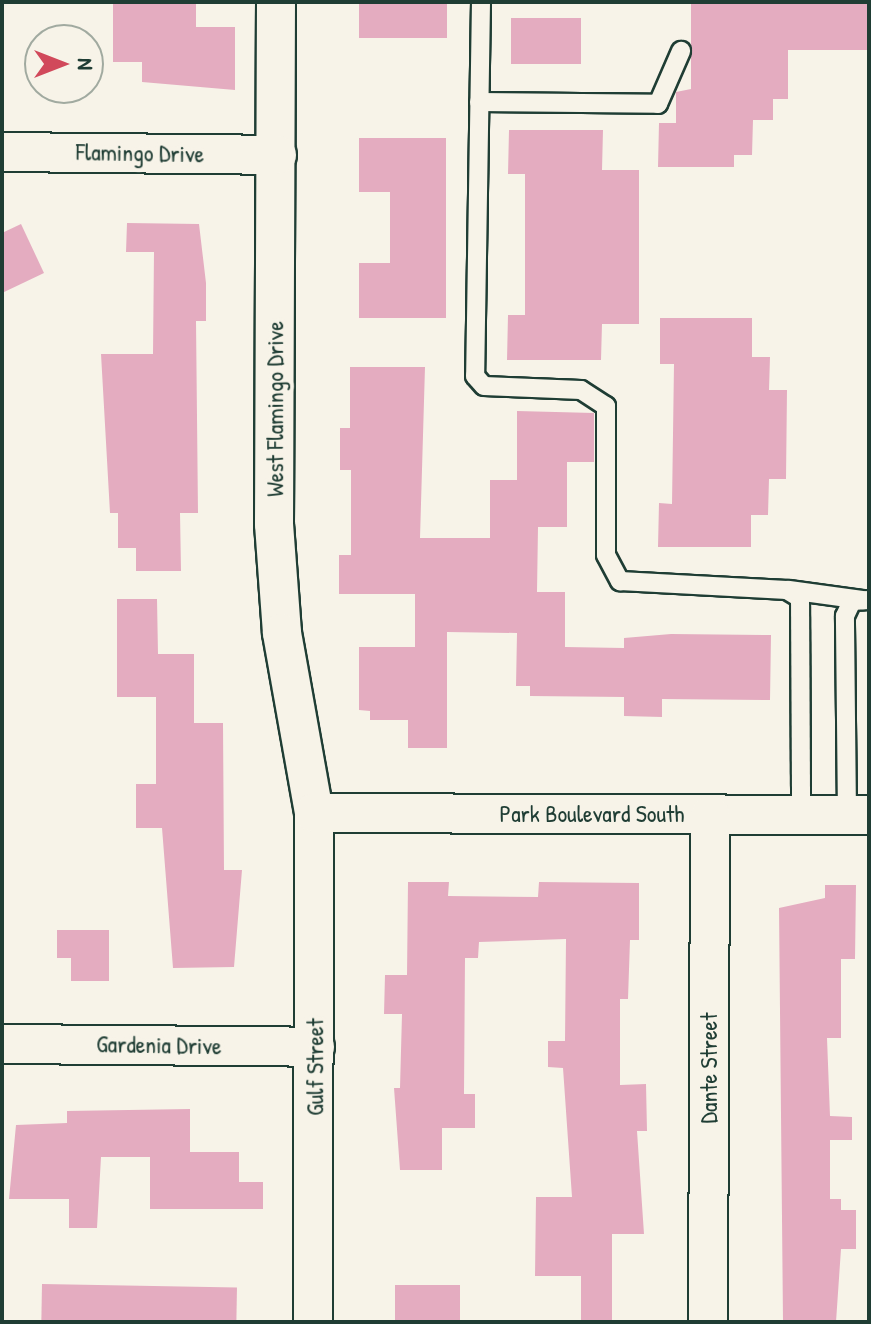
<!DOCTYPE html>
<style>
body{margin:0}
#map{position:relative;width:871px;height:1324px;overflow:hidden;background:#f7f3e8;font-family:"Patrick Hand",sans-serif}
div>[style]{position:absolute}
[style*='--x']{left:calc(var(--x)*1px);top:calc(var(--y)*1px);width:calc(var(--w)*1px);rotate:calc(var(--a)*1deg)}
.building>*{inset:0;background:#e4acc0;transform-origin:0 0}
.roads{filter:drop-shadow(2px 0 #1f3d34) drop-shadow(-2px 0 #1f3d34) drop-shadow(0 2px #1f3d34) drop-shadow(0 -2px #1f3d34)}
.service>*{height:18px;margin:-9px;padding:0 9px;transform-origin:9px;border-radius:9px;background:#f7f3e8}
.minor>*{height:38px;margin:-19px;padding:0 19px;transform-origin:19px;border-radius:19px;background:#f7f3e8}
span{translate:-50% -50%;white-space:nowrap;text-align:center;line-height:1.15;-webkit-text-stroke:7px #f7f3e8;paint-order:stroke}
.street-label{font-size:24px;color:#1f3d34}
.frame{position:absolute;inset:0;border:4px solid #1f3d34;pointer-events:none}
.north{position:absolute;left:24px;top:24px;width:80px;height:80px;box-sizing:border-box;background:#f7f3e8;border:2px solid #a1aaa0;border-radius:50%;rotate:90deg;font-size:22px;font-weight:700;line-height:32px;text-align:center;color:#1f3d34}
.north::after{content:'';display:block;margin:auto;width:28px;height:36px;background:#d1495b;clip-path:polygon(50% 0,100% 100%,50% 72%,0 100%)}
</style>
<div id="map">
<div class="building">
<i style="clip-path:polygon(113px 2px,196px 2px,196px 27px,235px 27px,235px 90px,142px 82px,142px 62px,113px 62px)"></i>
<i style="left:359px;top:2px;width:88px;height:36px"></i>
<i style="clip-path:polygon(691px 2px,869px 2px,869px 50px,788px 50px,788px 99px,773px 99px,773px 120px,753px 120px,752px 155px,734px 155px,734px 167px,658px 167px,659px 123px,676px 123px,676px 92px,691px 89px)"></i>
<i style="left:511px;top:18px;width:70px;height:46px"></i>
<i style="clip-path:polygon(509px 130px,603px 130px,602px 170px,639px 170px,639px 324px,602px 324px,601px 360px,507px 360px,508px 315px,525px 315px,525px 174px,508px 174px)"></i>
<i style="clip-path:polygon(359px 138px,446px 138px,446px 318px,359px 318px,359px 263px,390px 263px,390px 192px,359px 192px)"></i>
<i style="clip-path:polygon(127px 223px,199px 224px,206px 283px,206px 321px,196px 321px,198px 513px,180px 513px,181px 571px,136px 571px,136px 548px,118px 548px,118px 513px,110px 513px,101px 354px,153px 354px,154px 252px,126px 252px)"></i>
<i style="clip-path:polygon(21px 224px,44px 273px,2px 293px,2px 233px)"></i>
<i style="clip-path:polygon(660px 318px,752px 318px,752px 357px,770px 357px,769px 390px,787px 390px,786px 479px,769px 479px,768px 515px,751px 515px,751px 547px,658px 547px,659px 503px,672px 504px,674px 364px,660px 364px)"></i>
<i style="clip-path:polygon(350px 367px,425px 367px,420px 538px,490px 538px,490px 480px,517px 480px,517px 411px,594px 413px,594px 462px,567px 462px,567px 527px,538px 527px,537px 592px,565px 592px,565px 647px,624px 648px,624px 638px,671px 634px,771px 635px,770px 700px,662px 699px,662px 717px,624px 716px,624px 697px,530px 696px,530px 686px,516px 686px,517px 633px,447px 632px,447px 748px,408px 748px,408px 720px,370px 720px,370px 711px,359px 710px,359px 647px,415px 647px,415px 594px,339px 594px,339px 555px,351px 555px,351px 470px,340px 470px,340px 428px,350px 428px)"></i>
<i style="clip-path:polygon(117px 599px,157px 599px,158px 654px,194px 654px,194px 723px,223px 723px,224px 870px,242px 870px,234px 967px,173px 968px,162px 828px,136px 828px,136px 784px,156px 784px,156px 697px,117px 697px)"></i>
<i style="clip-path:polygon(408px 882px,449px 882px,448px 896px,538px 897px,539px 882px,639px 883px,639px 940px,630px 940px,628px 999px,620px 999px,620px 1085px,646px 1084px,647px 1131px,637px 1131px,644px 1234px,612px 1234px,612px 1322px,581px 1322px,581px 1276px,535px 1276px,536px 1197px,572px 1197px,563px 1068px,548px 1067px,548px 1041px,565px 1041px,566px 939px,479px 942px,478px 958px,465px 958px,464px 1094px,475px 1094px,475px 1128px,442px 1128px,442px 1170px,400px 1170px,394px 1088px,400px 1088px,402px 1014px,384px 1014px,385px 975px,407px 975px)"></i>
<i style="clip-path:polygon(825px 885px,856px 885px,855px 959px,841px 959px,841px 1038px,827px 1038px,830px 1116px,852px 1117px,852px 1140px,830px 1140px,830px 1199px,841px 1199px,841px 1210px,856px 1210px,856px 1249px,841px 1249px,836px 1322px,783px 1322px,779px 908px,825px 898px)"></i>
<i style="clip-path:polygon(57px 930px,109px 930px,109px 981px,71px 981px,71px 958px,57px 958px)"></i>
<i style="clip-path:polygon(190px 1109px,190px 1152px,239px 1152px,239px 1182px,263px 1182px,263px 1209px,150px 1209px,150px 1157px,101px 1157px,97px 1228px,69px 1228px,69px 1199px,9px 1199px,16px 1125px,67px 1123px,67px 1111px)"></i>
<i style="left:42px;top:1284px;width:195px;height:38px;rotate:1deg"></i>
<i style="left:395px;top:1285px;width:65px;height:37px"></i>
</div>
<div class="roads">
<div class="service">
<i style="--x:481;--y:2;--w:374;--a:90.9"></i>
<i style="--x:475;--y:376;--w:13;--a:48"></i>
<i style="--x:484;--y:386;--w:97;--a:2.4"></i>
<i style="--x:581;--y:390;--w:30;--a:33"></i>
<i style="--x:606;--y:406;--w:149;--a:90"></i>
<i style="--x:606;--y:555;--w:30;--a:62"></i>
<i style="--x:620;--y:581;--w:167;--a:3.1"></i>
<i style="--x:787;--y:590;--w:15;--a:32"></i>
<i style="--x:800;--y:598;--w:217;--a:89.7"></i>
<i style="--x:479;--y:102;--w:179;--a:0.6"></i>
<i style="--x:658;--y:104;--w:58;--a:-66.5"></i>
<i style="--x:789;--y:590;--w:74;--a:7.8"></i>
<i style="--x:847;--y:815;--w:199;--a:-90.6"></i>
<i style="--x:845;--y:616;--w:17;--a:-65"></i>
<i style="--x:852;--y:601;--w:17;--a:-3"></i>
</div>
<div class="minor">
<i style="--x:276;--y:2;--w:522;--a:90.22"></i>
<i style="--x:274;--y:524;--w:109;--a:85.8"></i>
<i style="--x:282;--y:633;--w:183;--a:79.9"></i>
<i style="--x:314;--y:813;--w:509;--a:90.11"></i>
<i style="--x:2;--y:152;--w:275;--a:0.6"></i>
<i style="--x:314;--y:813;--w:555;--a:0.21"></i>
<i style="--x:2;--y:1044;--w:313;--a:0.5"></i>
<i style="--x:708;--y:1322;--w:507;--a:-89.77"></i>
</div>
</div>
<div class="street-label">
<span style="left:140px;top:153px;rotate:1deg">Flamingo Drive</span>
<span style="left:275px;top:409px;rotate:-90deg">West Flamingo Drive</span>
<span style="left:592px;top:814px">Park Boulevard South</span>
<span style="left:159px;top:1045px;rotate:1deg">Gardenia Drive</span>
<span style="left:315px;top:1067px;rotate:-90deg">Gulf Street</span>
<span style="left:709px;top:1068px;rotate:-90deg">Dante Street</span>
</div>
<div class="frame"></div>
<div class="north">N</div>
</div>
